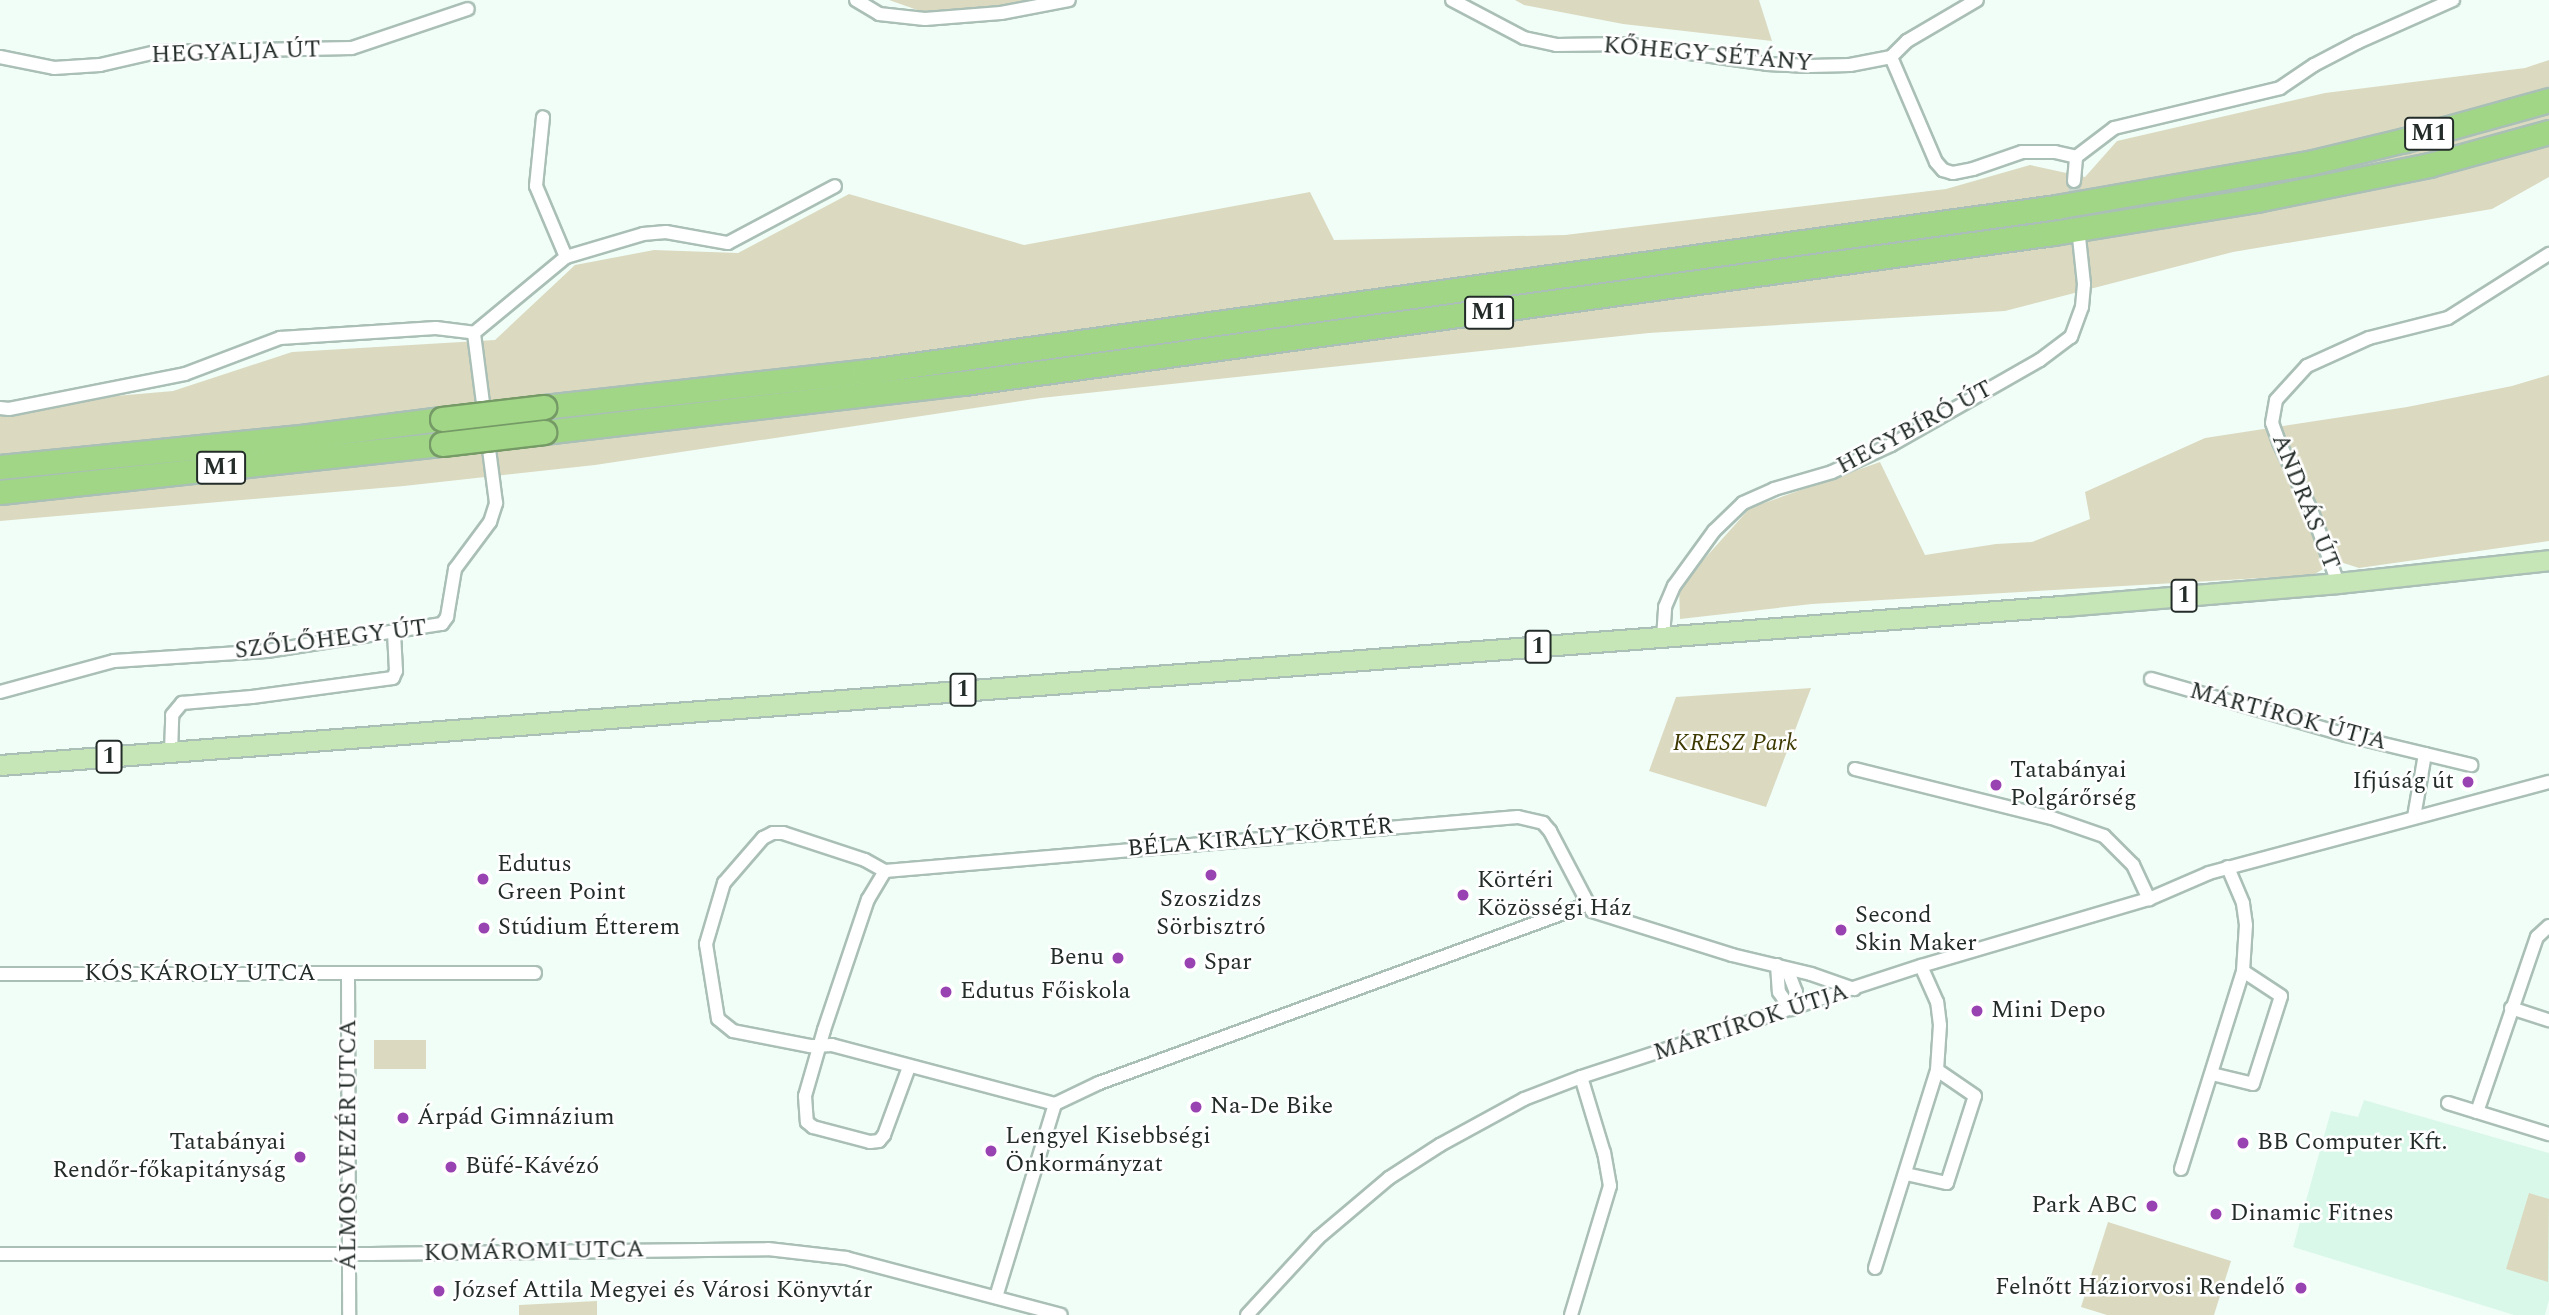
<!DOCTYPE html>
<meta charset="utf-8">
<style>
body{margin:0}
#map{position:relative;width:2549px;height:1315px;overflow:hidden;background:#f1fef8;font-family:Spectral,serif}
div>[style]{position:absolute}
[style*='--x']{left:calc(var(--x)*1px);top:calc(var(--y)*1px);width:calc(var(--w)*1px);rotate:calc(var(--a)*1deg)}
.built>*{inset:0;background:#daf8ea}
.green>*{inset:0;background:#dbdac1;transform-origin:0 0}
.minor-tunnel>*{height:12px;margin-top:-6px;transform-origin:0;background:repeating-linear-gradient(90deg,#c8d4ce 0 12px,transparent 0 18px)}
.roads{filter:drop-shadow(2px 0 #aabfb6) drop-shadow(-2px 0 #aabfb6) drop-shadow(0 2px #aabfb6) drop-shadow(0 -2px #aabfb6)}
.minor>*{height:12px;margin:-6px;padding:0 6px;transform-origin:6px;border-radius:6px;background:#fff}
.primary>*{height:19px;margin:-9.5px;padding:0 9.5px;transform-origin:9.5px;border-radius:9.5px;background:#c7e6b7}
.motorway>*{height:23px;margin:-11.5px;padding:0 11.5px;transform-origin:11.5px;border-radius:11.5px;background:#a1d687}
.bridges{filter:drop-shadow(2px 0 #759a66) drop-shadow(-2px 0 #759a66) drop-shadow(0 2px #759a66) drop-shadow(0 -2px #759a66)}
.motorway-bridge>*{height:23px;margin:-11.5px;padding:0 11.5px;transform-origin:11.5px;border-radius:11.5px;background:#a1d687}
.dots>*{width:19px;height:19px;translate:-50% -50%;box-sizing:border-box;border:4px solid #fff;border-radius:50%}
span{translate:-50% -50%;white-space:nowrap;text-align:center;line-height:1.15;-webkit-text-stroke:5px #fff;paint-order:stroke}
.shield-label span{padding:2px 5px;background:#fff;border:2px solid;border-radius:5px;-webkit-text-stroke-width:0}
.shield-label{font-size:23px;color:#232c28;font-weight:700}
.street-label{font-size:24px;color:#232c28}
.park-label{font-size:24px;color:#3d3900;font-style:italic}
.poi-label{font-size:24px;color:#232c28}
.left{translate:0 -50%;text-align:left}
.right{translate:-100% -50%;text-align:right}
</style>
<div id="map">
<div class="built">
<i style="clip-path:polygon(2364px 1100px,2549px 1153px,2549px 1300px,2545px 1315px,2514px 1315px,2293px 1247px,2331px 1111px,2358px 1117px)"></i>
</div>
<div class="green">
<i style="clip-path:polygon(889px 0,1038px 0,940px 18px)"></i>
<i style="clip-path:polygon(1515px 0,1759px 0,1772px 41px,1623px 24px,1524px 5px)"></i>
<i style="clip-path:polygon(2549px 60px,2549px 177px,2492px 209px,2233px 252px,2005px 311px,1649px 333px,1041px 398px,595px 465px,404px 486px,0 521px,0 406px,173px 391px,292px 352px,495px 340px,575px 265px,654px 250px,738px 253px,849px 194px,1024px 245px,1310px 192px,1334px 240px,1565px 235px,1946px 189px,2030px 165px,2085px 177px,2117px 141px,2325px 93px,2525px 68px)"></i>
<i style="clip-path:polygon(2549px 375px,2549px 541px,2359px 568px,2337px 561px,2313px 575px,1812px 604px,1680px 619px,1679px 587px,1750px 508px,1880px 462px,1925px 555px,1996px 544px,2032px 542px,2090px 519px,2085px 492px,2205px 438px,2407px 407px,2512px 386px)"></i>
<i style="clip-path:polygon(1811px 688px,1766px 807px,1649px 771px,1676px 697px)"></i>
<i style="left:374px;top:1040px;width:52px;height:29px"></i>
<i style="clip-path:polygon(2529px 1193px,2549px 1199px,2548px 1282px,2506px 1269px)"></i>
<i style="clip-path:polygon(2108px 1222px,2231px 1261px,2214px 1315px,2107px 1315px,2081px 1307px)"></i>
<i style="clip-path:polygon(597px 1301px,597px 1315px,519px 1315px,519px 1305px)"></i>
</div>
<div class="minor-tunnel">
<i style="--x:2074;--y:181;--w:52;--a:85.6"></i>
</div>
<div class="roads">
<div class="minor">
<i style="--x:856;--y:0;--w:27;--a:31"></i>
<i style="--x:879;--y:14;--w:46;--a:6.2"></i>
<i style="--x:925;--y:19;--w:76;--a:-4.5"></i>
<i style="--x:1001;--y:13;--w:69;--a:-10.8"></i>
<i style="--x:1452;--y:0;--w:81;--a:27.8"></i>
<i style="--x:1524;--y:38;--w:33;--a:12"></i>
<i style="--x:1556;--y:45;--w:69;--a:-0.8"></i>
<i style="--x:1625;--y:44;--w:143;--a:8"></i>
<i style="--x:1767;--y:64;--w:43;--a:2.7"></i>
<i style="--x:1810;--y:66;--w:40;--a:-1.4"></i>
<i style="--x:1850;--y:65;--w:42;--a:-11"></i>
<i style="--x:0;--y:57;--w:55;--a:11.5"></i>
<i style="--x:54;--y:68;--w:46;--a:-3.7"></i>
<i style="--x:100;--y:65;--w:57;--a:-13.1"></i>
<i style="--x:156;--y:52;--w:196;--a:-1.2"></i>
<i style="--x:352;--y:48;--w:122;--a:-18.6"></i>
<i style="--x:1891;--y:57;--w:114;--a:66.8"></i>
<i style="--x:1936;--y:162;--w:11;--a:49"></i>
<i style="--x:1943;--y:170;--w:10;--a:17"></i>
<i style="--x:1953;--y:173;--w:20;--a:-11"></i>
<i style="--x:1973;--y:169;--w:52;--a:-19.1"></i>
<i style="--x:2022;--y:152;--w:33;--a:0"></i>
<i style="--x:2055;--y:152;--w:22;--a:13"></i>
<i style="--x:1891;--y:57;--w:23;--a:-45"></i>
<i style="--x:1907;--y:41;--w:81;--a:-30.4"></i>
<i style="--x:2076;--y:157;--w:48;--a:-37.3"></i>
<i style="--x:2114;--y:128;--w:171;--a:-13.5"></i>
<i style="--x:2280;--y:88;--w:41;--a:-34.1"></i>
<i style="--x:2314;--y:65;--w:50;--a:-27.6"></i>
<i style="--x:2358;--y:42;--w:104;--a:-23.9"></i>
<i style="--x:2074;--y:181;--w:24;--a:-85"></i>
<i style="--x:566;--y:257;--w:80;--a:-16.6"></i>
<i style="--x:643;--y:234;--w:23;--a:-5"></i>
<i style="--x:666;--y:232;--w:63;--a:10.1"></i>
<i style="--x:728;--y:243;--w:121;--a:-28"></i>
<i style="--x:474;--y:333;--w:119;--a:-39.6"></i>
<i style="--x:566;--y:257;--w:77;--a:-112.9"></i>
<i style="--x:536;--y:186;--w:69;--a:-84.2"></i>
<i style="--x:0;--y:408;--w:9;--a:6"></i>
<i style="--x:9;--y:409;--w:179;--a:-11.2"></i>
<i style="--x:185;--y:374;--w:102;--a:-20.8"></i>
<i style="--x:280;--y:338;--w:156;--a:-3.7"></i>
<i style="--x:436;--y:328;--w:38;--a:7"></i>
<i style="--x:2338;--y:583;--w:76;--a:-110.1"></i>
<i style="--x:2312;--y:512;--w:77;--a:-115.2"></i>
<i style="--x:2279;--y:442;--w:20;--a:-110"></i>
<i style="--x:2272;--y:423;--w:23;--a:-80"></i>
<i style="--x:2276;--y:400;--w:46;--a:-47.6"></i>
<i style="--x:2307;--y:366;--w:68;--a:-24.3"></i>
<i style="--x:2369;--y:338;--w:81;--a:-14.2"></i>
<i style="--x:2448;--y:318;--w:120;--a:-32.4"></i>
<i style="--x:1663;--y:638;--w:31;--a:-86"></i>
<i style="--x:1665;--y:607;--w:23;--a:-67"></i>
<i style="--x:1674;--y:586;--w:68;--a:-54"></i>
<i style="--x:1714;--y:531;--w:40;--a:-44"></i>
<i style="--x:1743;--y:503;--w:34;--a:-24"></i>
<i style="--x:1774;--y:489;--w:60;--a:-16.3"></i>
<i style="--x:1832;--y:472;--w:65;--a:-24.6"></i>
<i style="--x:1891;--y:445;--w:172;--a:-29.7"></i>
<i style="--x:2040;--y:360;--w:39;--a:-37"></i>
<i style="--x:2071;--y:337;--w:32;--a:-70"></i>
<i style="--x:2082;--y:307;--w:23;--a:-85"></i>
<i style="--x:2084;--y:284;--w:47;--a:-96.1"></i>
<i style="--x:2151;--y:679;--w:203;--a:16"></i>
<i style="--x:2346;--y:735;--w:129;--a:13.5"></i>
<i style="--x:0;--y:692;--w:118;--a:-15.2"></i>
<i style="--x:114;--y:661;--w:153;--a:-3.7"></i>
<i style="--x:267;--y:651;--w:177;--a:-8.8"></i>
<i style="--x:442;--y:624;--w:9;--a:-54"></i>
<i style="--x:447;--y:617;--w:49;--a:-80.5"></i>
<i style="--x:455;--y:569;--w:59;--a:-53.3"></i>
<i style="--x:490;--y:522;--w:20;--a:-72"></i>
<i style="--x:496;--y:503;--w:171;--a:-97.4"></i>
<i style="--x:171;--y:752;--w:37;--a:-88"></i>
<i style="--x:172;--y:715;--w:16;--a:-50"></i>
<i style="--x:182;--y:703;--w:70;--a:-4.9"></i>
<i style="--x:252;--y:697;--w:142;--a:-7.7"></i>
<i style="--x:393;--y:678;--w:8;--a:-67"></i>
<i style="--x:396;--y:671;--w:38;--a:-93"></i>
<i style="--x:1855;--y:769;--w:203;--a:14"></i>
<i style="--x:2052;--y:818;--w:55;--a:19.1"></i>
<i style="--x:2104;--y:836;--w:41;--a:45"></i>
<i style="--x:2133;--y:865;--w:38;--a:65"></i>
<i style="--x:2414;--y:817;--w:64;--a:-80.1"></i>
<i style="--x:885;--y:871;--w:33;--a:121"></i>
<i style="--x:868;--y:899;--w:138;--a:108.6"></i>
<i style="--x:824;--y:1030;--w:69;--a:106.1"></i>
<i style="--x:805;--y:1096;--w:26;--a:86"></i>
<i style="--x:807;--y:1122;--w:8;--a:40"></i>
<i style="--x:813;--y:1127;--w:59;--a:14.7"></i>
<i style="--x:870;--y:1142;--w:9;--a:-6"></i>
<i style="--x:879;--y:1141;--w:8;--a:-50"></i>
<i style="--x:884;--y:1135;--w:72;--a:-69.8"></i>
<i style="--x:1588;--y:904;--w:521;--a:159.89"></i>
<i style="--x:1099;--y:1083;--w:49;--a:154.5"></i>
<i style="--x:1055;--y:1104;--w:231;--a:-165.2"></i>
<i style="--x:832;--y:1045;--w:22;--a:177"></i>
<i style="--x:810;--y:1046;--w:78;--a:-169"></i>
<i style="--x:733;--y:1031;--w:19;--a:-141"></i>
<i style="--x:718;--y:1019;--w:76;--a:-99.1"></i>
<i style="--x:706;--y:944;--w:64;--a:-73.6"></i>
<i style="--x:724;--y:883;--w:60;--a:-49.1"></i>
<i style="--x:763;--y:838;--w:11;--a:-27"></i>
<i style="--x:773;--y:833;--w:10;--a:0"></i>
<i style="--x:783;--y:833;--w:86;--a:18.2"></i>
<i style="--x:865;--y:860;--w:23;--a:29"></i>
<i style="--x:885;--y:871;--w:635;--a:-4.88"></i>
<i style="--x:1518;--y:817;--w:26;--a:13"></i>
<i style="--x:1543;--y:823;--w:11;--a:49"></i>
<i style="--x:1550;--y:831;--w:90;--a:62.3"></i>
<i style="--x:1592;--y:911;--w:147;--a:17.4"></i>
<i style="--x:1732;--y:955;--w:81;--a:13.5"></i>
<i style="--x:1811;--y:974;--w:46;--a:19.2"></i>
<i style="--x:1777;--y:965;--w:27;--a:86"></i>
<i style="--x:1779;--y:992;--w:21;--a:55"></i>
<i style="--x:1780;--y:967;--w:11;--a:38"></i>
<i style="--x:1789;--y:974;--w:19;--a:69"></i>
<i style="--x:1796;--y:992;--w:18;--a:106"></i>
<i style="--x:0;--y:974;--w:535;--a:-0.11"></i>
<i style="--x:348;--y:975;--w:340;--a:89.8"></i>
<i style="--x:2511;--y:1008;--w:40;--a:18"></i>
<i style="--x:2212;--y:1074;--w:42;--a:13.7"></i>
<i style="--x:2253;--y:1084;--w:92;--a:-72.3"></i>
<i style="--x:2281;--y:996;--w:45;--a:-146.7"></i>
<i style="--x:2448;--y:1103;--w:106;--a:17.1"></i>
<i style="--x:2477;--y:1112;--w:185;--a:-71.1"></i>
<i style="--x:2537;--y:937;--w:16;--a:-43"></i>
<i style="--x:2181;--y:1169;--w:207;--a:-72.6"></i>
<i style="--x:2243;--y:971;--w:46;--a:-86.3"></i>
<i style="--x:2246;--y:925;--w:22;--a:-98"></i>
<i style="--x:2243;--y:903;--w:39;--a:-113"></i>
<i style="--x:1906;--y:1174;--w:42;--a:12.4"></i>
<i style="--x:1947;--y:1183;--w:91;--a:-72.2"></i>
<i style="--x:1975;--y:1096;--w:46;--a:-145.6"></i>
<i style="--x:0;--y:1254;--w:371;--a:0"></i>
<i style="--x:371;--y:1254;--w:397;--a:-0.7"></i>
<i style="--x:768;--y:1249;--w:79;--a:6.6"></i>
<i style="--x:846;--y:1258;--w:222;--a:14.8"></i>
<i style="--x:1875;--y:1268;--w:207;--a:-72.6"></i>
<i style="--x:1937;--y:1070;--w:45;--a:-86.2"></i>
<i style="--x:1940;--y:1025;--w:23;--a:-97"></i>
<i style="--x:1937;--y:1002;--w:39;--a:-114"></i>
<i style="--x:996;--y:1297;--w:202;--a:-73"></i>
<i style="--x:1247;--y:1315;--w:105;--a:-47.3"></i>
<i style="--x:1318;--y:1238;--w:93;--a:-40.2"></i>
<i style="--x:1389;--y:1178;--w:61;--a:-32.9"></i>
<i style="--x:1440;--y:1145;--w:96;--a:-28.7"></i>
<i style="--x:1524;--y:1099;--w:61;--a:-21.1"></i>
<i style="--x:1581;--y:1077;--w:358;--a:-18.1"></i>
<i style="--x:1921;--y:966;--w:238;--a:-16.4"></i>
<i style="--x:2149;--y:899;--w:65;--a:-23.4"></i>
<i style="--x:2209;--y:873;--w:352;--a:-15"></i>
<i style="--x:1571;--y:1315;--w:135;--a:-73.2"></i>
<i style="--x:1610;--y:1186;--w:34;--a:-100"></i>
<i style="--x:1604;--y:1153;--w:79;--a:-106.8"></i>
</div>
<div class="primary">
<i style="--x:0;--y:765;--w:2070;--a:-4.41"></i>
<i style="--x:2064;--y:606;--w:275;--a:-4.8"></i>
<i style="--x:2338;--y:583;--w:212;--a:-6.2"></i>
</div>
<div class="motorway">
<i style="--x:544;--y:407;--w:321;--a:-6.3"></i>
<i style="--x:863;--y:372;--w:1204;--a:-7.87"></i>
<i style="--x:2056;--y:207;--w:257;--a:-9.9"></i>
<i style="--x:2309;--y:163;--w:99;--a:-13.5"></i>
<i style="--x:2405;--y:140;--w:149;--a:-15.5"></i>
<i style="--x:544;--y:432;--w:423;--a:-6.7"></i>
<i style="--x:964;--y:383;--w:1099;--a:-7.84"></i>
<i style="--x:2053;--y:233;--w:206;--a:-9.2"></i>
<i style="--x:2256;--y:200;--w:177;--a:-11.4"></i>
<i style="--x:2429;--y:165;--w:124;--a:-15.4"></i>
<i style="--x:0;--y:467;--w:294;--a:-5.7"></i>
<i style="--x:293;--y:438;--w:150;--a:-7.3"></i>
<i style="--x:0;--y:492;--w:445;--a:-6.2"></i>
</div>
</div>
<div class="bridges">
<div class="motorway-bridge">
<i style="--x:442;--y:419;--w:103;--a:-6.7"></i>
<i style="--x:442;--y:444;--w:103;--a:-6.7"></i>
</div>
</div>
<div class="dots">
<i style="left:2468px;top:782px;background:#9843b1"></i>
<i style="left:1996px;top:785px;background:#9843b1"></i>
<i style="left:1211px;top:875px;background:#9843b1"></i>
<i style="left:483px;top:879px;background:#9843b1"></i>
<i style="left:1463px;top:895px;background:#9843b1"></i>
<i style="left:484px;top:928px;background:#9843b1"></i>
<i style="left:1841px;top:930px;background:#9843b1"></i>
<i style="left:1118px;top:958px;background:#9843b1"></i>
<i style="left:1190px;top:963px;background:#9843b1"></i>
<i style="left:946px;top:992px;background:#9843b1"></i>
<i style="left:1977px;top:1011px;background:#9843b1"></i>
<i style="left:1196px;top:1107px;background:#9843b1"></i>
<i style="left:403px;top:1118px;background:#9843b1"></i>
<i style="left:2243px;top:1143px;background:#9843b1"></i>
<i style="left:991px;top:1151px;background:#9843b1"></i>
<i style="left:300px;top:1157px;background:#9843b1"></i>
<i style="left:451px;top:1167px;background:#9843b1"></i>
<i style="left:2152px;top:1206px;background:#9843b1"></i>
<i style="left:2216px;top:1214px;background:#9843b1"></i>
<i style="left:2301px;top:1288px;background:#9843b1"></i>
<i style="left:439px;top:1291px;background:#9843b1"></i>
</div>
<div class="shield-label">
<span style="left:2429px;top:134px">M1</span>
<span style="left:1489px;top:313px">M1</span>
<span style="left:221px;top:468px">M1</span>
<span style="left:2184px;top:596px">1</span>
<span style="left:1538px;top:647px">1</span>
<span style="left:963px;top:690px">1</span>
<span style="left:109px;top:757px">1</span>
</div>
<div class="street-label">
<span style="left:236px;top:53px;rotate:-2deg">HEGYALJA ÚT</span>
<span style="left:1708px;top:55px;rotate:5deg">KŐHEGY SÉTÁNY</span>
<span style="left:1915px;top:428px;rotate:-28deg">HEGYBÍRÓ ÚT</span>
<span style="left:2305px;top:502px;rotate:68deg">ANDRÁS ÚT</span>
<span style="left:331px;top:640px;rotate:-7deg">SZŐLŐHEGY ÚT</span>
<span style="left:2288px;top:717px;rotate:15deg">MÁRTÍROK ÚTJA</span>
<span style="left:1260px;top:838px;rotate:-5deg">BÉLA KIRÁLY KÖRTÉR</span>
<span style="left:200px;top:974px">KÓS KÁROLY UTCA</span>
<span style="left:1751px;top:1023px;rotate:-18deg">MÁRTÍROK ÚTJA</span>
<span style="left:349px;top:1145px;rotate:-90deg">ÁLMOS VEZÉR UTCA</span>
<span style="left:534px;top:1252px;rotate:-1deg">KOMÁROMI UTCA</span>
</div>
<div class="park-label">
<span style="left:1735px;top:744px">KRESZ Park</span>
</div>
<div class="poi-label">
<span class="left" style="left:2010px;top:785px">Tatabányai<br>Polgárőrség</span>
<span class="right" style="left:2454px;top:782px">Ifjúság út</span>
<span class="left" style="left:497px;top:879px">Edutus<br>Green Point</span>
<span class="left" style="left:1477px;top:895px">Körtéri<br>Közösségi Ház</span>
<span style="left:1211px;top:914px">Szoszidzs<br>Sörbisztró</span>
<span class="left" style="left:1855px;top:930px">Second<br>Skin Maker</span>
<span class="left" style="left:498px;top:928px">Stúdium Étterem</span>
<span class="right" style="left:1104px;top:958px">Benu</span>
<span class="left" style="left:1204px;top:963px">Spar</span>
<span class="left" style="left:960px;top:992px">Edutus Főiskola</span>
<span class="left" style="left:1991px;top:1011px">Mini Depo</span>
<span class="left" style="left:1210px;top:1107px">Na-De Bike</span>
<span class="left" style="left:417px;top:1118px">Árpád Gimnázium</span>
<span class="left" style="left:1005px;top:1151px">Lengyel Kisebbségi<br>Önkormányzat</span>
<span class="right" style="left:286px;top:1157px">Tatabányai<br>Rendőr-főkapitányság</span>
<span class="left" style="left:2257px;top:1143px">BB Computer Kft.</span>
<span class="left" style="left:465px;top:1167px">Büfé-Kávézó</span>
<span class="right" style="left:2138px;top:1206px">Park ABC</span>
<span class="left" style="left:2230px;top:1214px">Dinamic Fitnes</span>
<span class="right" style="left:2285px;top:1288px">Felnőtt Háziorvosi Rendelő</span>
<span class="left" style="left:453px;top:1291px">József Attila Megyei és Városi Könyvtár</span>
</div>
</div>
